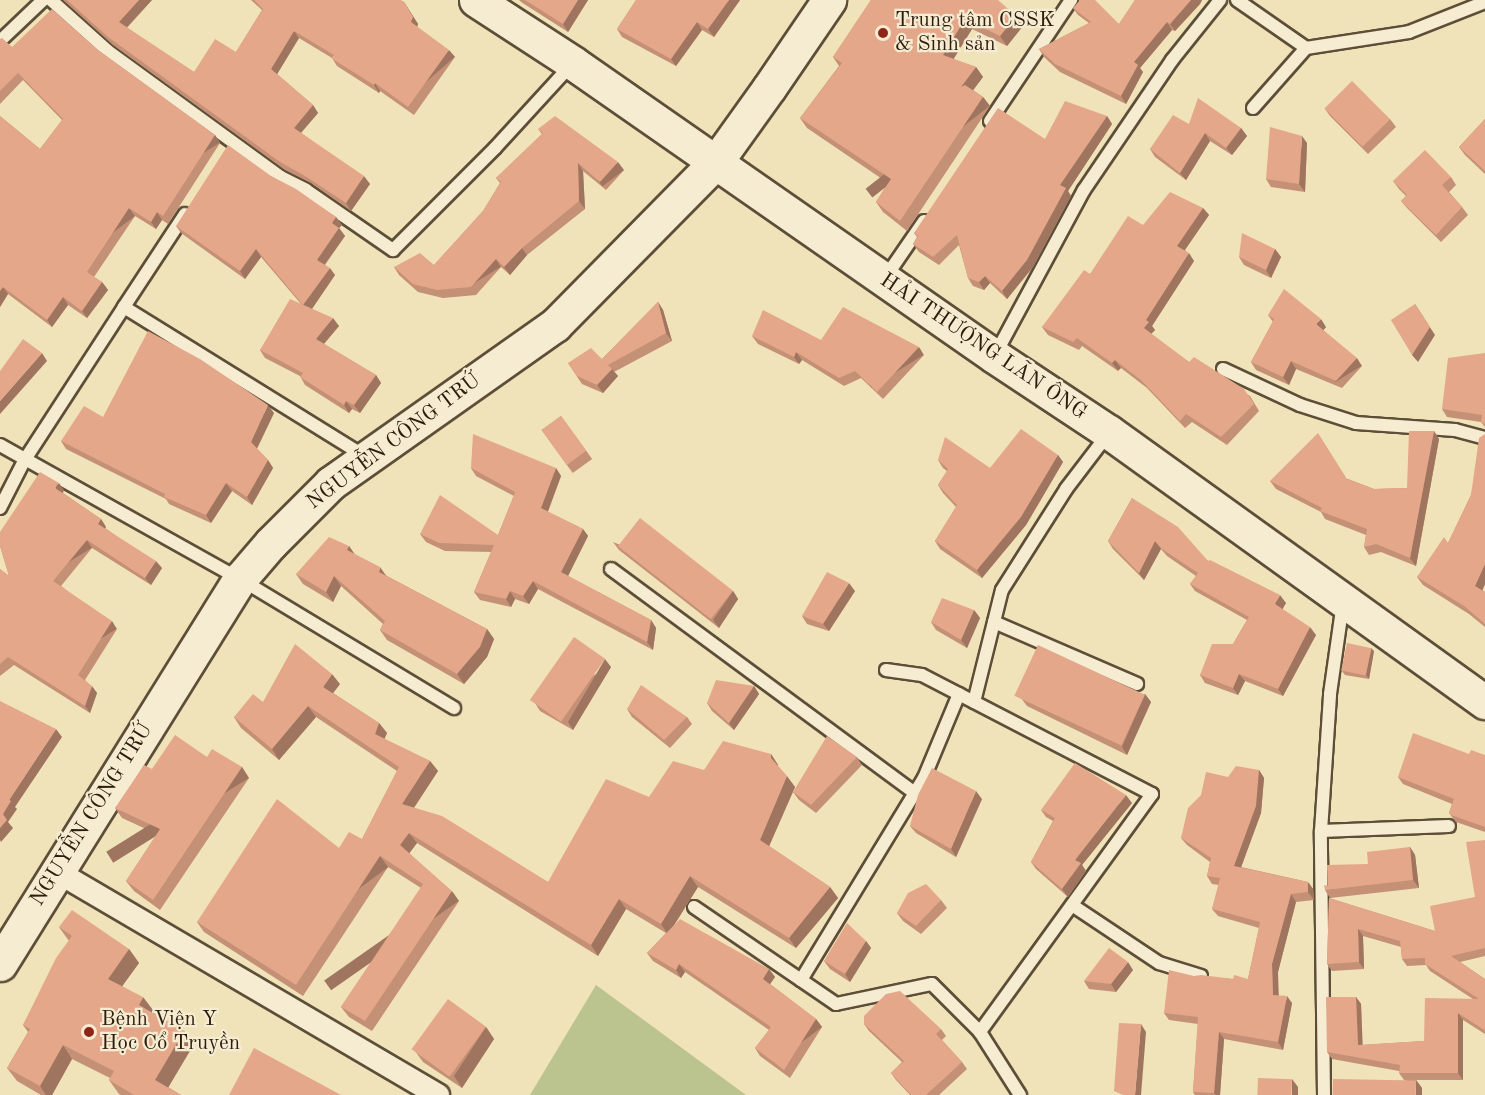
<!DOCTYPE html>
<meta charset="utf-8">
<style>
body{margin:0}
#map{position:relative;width:1485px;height:1095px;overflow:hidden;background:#f0e2b9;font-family:"Old Standard TT",serif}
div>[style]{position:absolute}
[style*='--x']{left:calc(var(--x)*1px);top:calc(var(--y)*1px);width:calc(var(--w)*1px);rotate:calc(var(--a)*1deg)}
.green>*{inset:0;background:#bbc38e}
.roads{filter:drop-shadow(2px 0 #5d4e38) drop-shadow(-2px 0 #5d4e38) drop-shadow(0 2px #5d4e38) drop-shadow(0 -2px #5d4e38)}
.lane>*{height:12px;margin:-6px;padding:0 6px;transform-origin:6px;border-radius:6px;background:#f5ecd2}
.street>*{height:22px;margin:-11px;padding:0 11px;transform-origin:11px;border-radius:11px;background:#f5ecd2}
.secondary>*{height:33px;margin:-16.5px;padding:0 16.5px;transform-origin:16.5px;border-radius:16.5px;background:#f5ecd2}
.wall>*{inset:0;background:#c49076;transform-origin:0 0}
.shaded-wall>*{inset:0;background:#a07560;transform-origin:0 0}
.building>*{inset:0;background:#e4a789;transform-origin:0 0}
.dots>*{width:16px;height:16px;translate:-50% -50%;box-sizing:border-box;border:3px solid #f5ecd2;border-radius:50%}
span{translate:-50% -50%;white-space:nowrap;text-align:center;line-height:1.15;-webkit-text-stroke:4.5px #f5ecd2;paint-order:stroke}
.poi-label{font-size:21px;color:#2c1d0d}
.left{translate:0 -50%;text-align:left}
.street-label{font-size:21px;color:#2c1d0d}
</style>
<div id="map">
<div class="green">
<i style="clip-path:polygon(596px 985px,746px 1095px,530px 1095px)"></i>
</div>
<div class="roads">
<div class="lane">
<i style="--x:51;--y:0;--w:76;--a:41.8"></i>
<i style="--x:108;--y:51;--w:214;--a:36.1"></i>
<i style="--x:281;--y:177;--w:28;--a:27"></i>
<i style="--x:306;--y:190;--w:106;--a:34.6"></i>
<i style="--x:393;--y:250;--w:144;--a:-45"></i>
<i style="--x:495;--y:148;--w:114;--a:-47.5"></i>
<i style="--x:1237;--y:0;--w:84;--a:34.8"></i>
<i style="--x:0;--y:41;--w:59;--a:-43.6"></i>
<i style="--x:1253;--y:108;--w:80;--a:-48.5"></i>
<i style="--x:1306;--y:48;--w:104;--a:-8.8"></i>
<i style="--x:1409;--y:32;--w:82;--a:-21.5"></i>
<i style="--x:990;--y:121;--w:146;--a:-56.2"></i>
<i style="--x:185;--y:214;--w:111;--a:123.3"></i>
<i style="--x:124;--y:307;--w:285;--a:31.8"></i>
<i style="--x:885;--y:278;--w:69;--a:-55.6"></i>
<i style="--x:995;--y:355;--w:187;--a:-61.7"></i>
<i style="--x:1084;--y:190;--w:157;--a:-55.9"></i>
<i style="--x:1172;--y:60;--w:77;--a:-51.3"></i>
<i style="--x:1223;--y:369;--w:85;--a:25.1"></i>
<i style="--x:1300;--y:405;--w:59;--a:17.8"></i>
<i style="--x:1356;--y:423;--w:99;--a:4"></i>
<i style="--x:1455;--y:430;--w:31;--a:15"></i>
<i style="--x:0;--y:445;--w:275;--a:29.2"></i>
<i style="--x:240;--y:579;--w:250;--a:31.1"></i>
<i style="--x:0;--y:508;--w:53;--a:-62.9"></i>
<i style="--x:24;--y:461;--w:184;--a:-57"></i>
<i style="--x:611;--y:569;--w:378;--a:36.4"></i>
<i style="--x:994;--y:622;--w:156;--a:23.4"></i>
<i style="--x:886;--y:670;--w:36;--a:8"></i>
<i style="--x:922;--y:675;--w:259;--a:27.4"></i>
<i style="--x:1152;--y:794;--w:294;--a:125.9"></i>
<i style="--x:974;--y:702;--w:115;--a:-76"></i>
<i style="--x:1002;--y:590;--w:120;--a:-57.6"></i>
<i style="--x:1066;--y:489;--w:69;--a:-52.6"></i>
<i style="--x:1321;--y:831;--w:128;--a:-2.2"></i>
<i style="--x:1072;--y:905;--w:105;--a:33.7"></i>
<i style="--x:1159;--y:963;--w:44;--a:17.2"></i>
<i style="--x:694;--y:907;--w:172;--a:34.3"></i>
<i style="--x:836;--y:1004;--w:98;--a:-11.8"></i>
<i style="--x:932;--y:984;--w:68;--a:45"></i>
<i style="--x:980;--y:1032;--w:75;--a:57.6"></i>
<i style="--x:801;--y:980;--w:237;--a:-58.7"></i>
<i style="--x:924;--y:778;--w:91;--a:-67.4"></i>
<i style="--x:1324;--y:1095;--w:264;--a:-90.7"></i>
<i style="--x:1321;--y:831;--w:137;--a:-86.2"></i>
<i style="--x:1330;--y:694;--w:92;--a:-81.9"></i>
</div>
<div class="street">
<i style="--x:56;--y:871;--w:443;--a:30.4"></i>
</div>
<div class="secondary">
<i style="--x:476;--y:0;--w:116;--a:33"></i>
<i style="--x:573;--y:63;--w:513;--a:34.84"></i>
<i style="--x:994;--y:356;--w:138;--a:33.5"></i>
<i style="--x:1109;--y:432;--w:463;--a:35.7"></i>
<i style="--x:0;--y:964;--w:454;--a:-58.1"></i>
<i style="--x:240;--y:579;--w:48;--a:-49.3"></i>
<i style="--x:271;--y:543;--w:85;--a:-45"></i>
<i style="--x:331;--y:483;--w:274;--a:-35.2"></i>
<i style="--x:555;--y:325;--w:229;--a:-45.4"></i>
<i style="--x:716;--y:162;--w:91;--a:-54.4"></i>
<i style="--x:769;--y:88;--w:107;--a:-55.7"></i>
</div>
</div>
<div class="wall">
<i style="clip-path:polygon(63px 0,152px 0,127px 28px,194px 72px,236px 52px,262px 10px,251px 0,400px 0,404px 2px,409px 10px,418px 24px,417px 27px,455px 57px,414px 115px,380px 91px,379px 93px,337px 66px,332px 58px,299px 38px,277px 74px,313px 105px,318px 113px,301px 133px,370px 184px,351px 211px,311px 183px,285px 170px,113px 45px)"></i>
<i style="clip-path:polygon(519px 0,588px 0,568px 32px,521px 2px)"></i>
<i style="clip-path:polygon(636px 0,740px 0,714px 37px,702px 30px,676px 66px,622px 37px,617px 29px)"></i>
<i style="clip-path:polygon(871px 0,1016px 16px,1023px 26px,1007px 46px,972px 29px,953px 59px,976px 67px,983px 77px,973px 90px,983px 97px,990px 106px,907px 231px,883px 212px,876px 202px,888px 183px,807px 128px,800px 118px,839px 66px,833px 57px)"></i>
<i style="clip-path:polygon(1135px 0,1202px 0,1200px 4px,1175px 31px,1172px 30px,1140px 68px,1143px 72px,1126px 104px,1060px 72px,1044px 57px,1039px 49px,1089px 23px,1078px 15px,1073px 8px,1119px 24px)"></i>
<i style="clip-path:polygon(0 39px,12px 47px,98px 50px,215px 135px,220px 143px,168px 224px,162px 220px,156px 229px,135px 216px,94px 277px,102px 282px,108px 290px,87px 318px,68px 305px,52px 327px,8px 294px,0 307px,0 116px,40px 149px,62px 120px,23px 80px,0 104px)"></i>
<i style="clip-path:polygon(1325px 109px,1390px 119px,1396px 127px,1368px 154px,1330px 116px)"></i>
<i style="clip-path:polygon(1107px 116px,1112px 124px,1068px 191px,1071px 196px,1033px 267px,1007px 299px,990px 283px,984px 290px,973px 286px,968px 278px,959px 245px,939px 265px,919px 252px,913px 244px,917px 237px,914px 233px,1045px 139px)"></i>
<i style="clip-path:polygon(1485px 119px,1485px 174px,1465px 155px,1459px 147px)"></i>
<i style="clip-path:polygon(1189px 124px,1241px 128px,1247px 136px,1232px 155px,1210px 141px,1186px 180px,1155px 157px,1150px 149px)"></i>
<i style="clip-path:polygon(538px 129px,624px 170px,606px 190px,583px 171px,585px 209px,527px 255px,510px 275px,501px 267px,476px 295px,443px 298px,418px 292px,399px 275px,394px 267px,434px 265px,483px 211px,500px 183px,496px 178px,542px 134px)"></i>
<i style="clip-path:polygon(1307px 143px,1305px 192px,1271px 187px,1266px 179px)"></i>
<i style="clip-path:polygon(271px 176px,336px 217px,342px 225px,339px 228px,345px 236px,325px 265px,335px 275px,312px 309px,339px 326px,324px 344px,376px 375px,381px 383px,360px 413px,352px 409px,349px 413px,305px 385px,300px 376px,265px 358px,260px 350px,301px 304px,261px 257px,245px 279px,181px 233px,176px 226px)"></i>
<i style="clip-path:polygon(1451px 177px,1456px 185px,1449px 192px,1462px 207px,1468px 215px,1441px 242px,1407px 208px,1401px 201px,1406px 196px,1399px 189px,1393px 181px)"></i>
<i style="clip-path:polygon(1203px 208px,1209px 215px,1185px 250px,1194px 261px,1152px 326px,1155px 330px,1151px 334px,1189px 362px,1250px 396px,1259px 411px,1227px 445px,1192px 422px,1185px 428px,1147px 388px,1121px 368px,1118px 371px,1082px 346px,1079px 350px,1048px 335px,1042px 327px,1090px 274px,1143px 225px)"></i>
<i style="clip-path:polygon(1275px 249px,1281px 257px,1271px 278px,1244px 265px,1239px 257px)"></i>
<i style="clip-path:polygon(658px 302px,663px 310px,672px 341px,614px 372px,618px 376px,603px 393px,582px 384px,568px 363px,602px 359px)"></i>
<i style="clip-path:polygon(1268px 315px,1326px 327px,1323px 330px,1362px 366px,1342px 388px,1296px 369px,1289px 385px,1256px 370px,1251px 362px,1273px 322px)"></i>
<i style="clip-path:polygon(752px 336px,821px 340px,924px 355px,883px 399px,861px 378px,844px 386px,802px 360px,799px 364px,758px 344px)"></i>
<i style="clip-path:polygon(1485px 353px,1485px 427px,1481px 422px,1447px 417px,1442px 409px)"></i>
<i style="clip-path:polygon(274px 413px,257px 449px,268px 460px,273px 468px,252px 505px,232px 491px,211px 523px,169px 504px,166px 499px,66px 449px,61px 441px,103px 417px)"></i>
<i style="left:561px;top:416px;width:53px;height:24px;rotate:54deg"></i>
<i style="clip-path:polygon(1434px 431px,1439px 439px,1416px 566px,1381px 552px,1369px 555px,1364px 547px,1366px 535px,1325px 519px,1321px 512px,1276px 489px,1270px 481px,1348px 479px,1374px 489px,1407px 488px)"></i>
<i style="clip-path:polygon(1485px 434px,1485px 584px,1482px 590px,1485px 592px,1485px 627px,1469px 614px,1423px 585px,1417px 577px,1448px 543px,1471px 495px)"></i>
<i style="clip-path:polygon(1058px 455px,1063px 462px,1026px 525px,982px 578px,940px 549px,935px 541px,956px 507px,943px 493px,938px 485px,947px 471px,943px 468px,938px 460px,990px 468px)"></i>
<i style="clip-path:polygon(471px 468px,556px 468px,561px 476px,548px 512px,583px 529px,588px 536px,568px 576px,651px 620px,656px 628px,653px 650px,538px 589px,529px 604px,515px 599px,511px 607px,480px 600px,474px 592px,491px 552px,445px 551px,426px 542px,420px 534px,498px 535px,514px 496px,476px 476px)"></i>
<i style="clip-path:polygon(64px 490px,63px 493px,101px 519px,106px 527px,105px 528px,162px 568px,151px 585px,92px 548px,61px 586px,117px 629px,85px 680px,97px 693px,90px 713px,14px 665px,0 676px,0 569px,9px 576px,0 546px)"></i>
<i style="clip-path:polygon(1132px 498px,1208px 561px,1286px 603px,1282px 609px,1316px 635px,1283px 696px,1245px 681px,1238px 695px,1205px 683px,1200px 675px,1233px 644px,1247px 620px,1195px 591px,1190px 584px,1196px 576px,1167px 556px,1161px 549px,1144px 580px,1113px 549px,1108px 541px)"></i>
<i style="clip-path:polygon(613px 542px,733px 591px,738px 599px,719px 628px,619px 550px)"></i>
<i style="clip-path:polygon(349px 546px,354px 554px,387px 576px,487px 629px,494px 639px,487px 657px,464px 684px,387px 640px,380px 630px,383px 624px,341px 586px,333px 602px,303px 584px,296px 574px)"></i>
<i style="clip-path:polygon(855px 591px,829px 631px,807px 624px,802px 616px)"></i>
<i style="clip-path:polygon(974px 610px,980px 618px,967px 648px,936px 630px,931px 622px)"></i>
<i style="clip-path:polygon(1374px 651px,1369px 679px,1345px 675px,1342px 671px)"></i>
<i style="clip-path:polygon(611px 667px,573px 730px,540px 711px,535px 703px)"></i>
<i style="clip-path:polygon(340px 684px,333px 693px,379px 723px,387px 733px,384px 739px,430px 761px,438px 771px,414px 808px,548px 882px,649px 797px,704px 770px,771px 754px,778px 765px,778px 766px,795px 787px,769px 846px,830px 887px,838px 898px,796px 948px,698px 887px,673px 926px,769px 969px,775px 977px,770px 984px,816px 1019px,822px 1027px,790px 1078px,760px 1056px,755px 1048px,769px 1030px,685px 972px,681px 978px,653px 961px,647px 953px,666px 933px,626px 909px,598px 956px,417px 843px,409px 853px,459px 901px,372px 1031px,349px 1017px,341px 1007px,421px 888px,388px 867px,303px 996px,204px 932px,197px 922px,339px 848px,362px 839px,397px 771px,316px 717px,279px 760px,241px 728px,234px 717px,263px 702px)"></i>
<i style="clip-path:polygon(754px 686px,759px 694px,734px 730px,712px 711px,707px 703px)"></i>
<i style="clip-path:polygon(1145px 694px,1151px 702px,1127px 755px,1027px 706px,1021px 698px)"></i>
<i style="clip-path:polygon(627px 709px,687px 717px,692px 724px,670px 748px,632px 717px)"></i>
<i style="clip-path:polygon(1469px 754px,1485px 755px,1485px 832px,1456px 822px,1449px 813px,1452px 804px,1403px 784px,1398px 777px)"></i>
<i style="clip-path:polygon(207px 757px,242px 767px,249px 778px,160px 910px,134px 891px,126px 881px,157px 834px,122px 818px,115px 808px,152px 769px)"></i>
<i style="clip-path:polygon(857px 757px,862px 765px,816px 813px,799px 800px,793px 792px)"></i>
<i style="clip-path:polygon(1259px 770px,1264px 778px,1261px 813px,1241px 867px,1308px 882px,1313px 889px,1314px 900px,1296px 902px,1278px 972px,1278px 996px,1292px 1003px,1283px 1050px,1224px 1039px,1220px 1095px,1195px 1095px,1193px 1092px,1198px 1024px,1169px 1020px,1164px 1013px,1194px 976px,1233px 979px,1248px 979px,1259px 928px,1218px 916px,1212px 909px,1219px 885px,1212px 884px,1207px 876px,1210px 862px,1187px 845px,1181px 838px,1228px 777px)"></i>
<i style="clip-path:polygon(982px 799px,956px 857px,916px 833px,910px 826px)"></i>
<i style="clip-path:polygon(1132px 803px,1082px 865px,1086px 871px,1068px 897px,1036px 869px,1031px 862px,1053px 821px,1046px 817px,1041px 810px)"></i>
<i style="clip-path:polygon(1485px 840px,1485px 956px,1460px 962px,1485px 979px,1485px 1034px,1463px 1020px,1463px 1080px,1416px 1080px,1422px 1088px,1404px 1080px,1399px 1073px,1399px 1071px,1332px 1059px,1327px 1052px,1356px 997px,1361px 1004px,1362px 1045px,1424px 1041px,1473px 999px,1430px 971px,1426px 965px,1407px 966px,1402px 959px,1401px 947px,1363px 936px,1364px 969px,1332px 971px,1327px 964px,1329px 898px,1435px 931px,1475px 897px)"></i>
<i style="clip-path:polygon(1410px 847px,1415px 855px,1419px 888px,1330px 898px,1325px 890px,1328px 886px,1368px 864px)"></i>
<i style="clip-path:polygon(941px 900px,947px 908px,921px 934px,903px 921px,897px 913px)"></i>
<i style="clip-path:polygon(59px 927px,129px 949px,139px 963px,122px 986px,153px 1010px,152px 1012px,184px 1031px,194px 1044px,168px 1087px,181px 1095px,121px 1095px,119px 1094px,109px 1080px,110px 1078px,72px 1059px,52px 1095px,41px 1095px,17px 1081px,7px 1068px,28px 1032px,23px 1025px,69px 941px)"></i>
<i style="clip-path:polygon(866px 941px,871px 948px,850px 982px,830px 969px,824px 961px)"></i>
<i style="clip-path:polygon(1133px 970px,1116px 992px,1089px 989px,1084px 981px)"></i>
<i style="clip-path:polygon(864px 1024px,941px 1029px,946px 1036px,942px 1040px,962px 1062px,967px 1069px,939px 1095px,910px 1095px,896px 1080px,891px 1073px,902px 1062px,869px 1031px)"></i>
<i style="clip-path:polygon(486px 1027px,494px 1039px,462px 1088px,423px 1062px,415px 1051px)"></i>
</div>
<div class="shaded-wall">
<i style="clip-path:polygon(139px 0,152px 0,124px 30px,119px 22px)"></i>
<i style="clip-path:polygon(578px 0,588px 0,568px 32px,563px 24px)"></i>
<i style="clip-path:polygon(729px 0,740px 0,714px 37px,708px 29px)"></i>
<i style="clip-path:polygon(1191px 0,1202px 0,1200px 4px,1175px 31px,1170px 24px)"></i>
<i style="clip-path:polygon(404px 2px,418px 24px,416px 30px,411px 22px)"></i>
<i style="clip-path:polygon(1016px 16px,1023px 26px,1007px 46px,1000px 36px)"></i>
<i style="clip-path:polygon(965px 19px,972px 29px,950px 65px,943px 55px)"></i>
<i style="clip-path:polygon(697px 22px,702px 30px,676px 66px,671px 59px)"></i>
<i style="clip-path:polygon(1167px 22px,1172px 30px,1140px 68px,1143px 72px,1126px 104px,1121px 96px,1134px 62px)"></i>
<i style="clip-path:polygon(294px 31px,299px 38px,276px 76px,271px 69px)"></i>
<i style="left:449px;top:50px;width:9px;height:70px;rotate:49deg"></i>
<i style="clip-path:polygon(976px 67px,983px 77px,968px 97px,961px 87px)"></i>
<i style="clip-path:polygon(375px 83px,380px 91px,379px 93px,374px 85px)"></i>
<i style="left:983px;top:97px;width:11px;height:149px;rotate:52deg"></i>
<i style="clip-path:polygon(313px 105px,318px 113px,299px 135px,294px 128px)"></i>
<i style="clip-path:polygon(1107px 116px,1112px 124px,1068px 191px,1071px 196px,1033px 267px,1007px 299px,1002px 291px,1060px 185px)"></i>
<i style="clip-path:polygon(1241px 128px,1247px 136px,1232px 155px,1226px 148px)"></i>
<i style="clip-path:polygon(1205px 133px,1210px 141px,1186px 180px,1180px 173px)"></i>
<i style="left:215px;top:135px;width:9px;height:96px;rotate:58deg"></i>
<i style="clip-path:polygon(1302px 136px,1307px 143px,1305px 192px,1299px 184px)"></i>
<i style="left:618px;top:162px;width:10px;height:27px;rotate:53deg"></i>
<i style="clip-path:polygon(578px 163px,583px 171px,585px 209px,579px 201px)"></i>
<i style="clip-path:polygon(364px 176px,370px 184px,351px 211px,346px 203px)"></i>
<i style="left:129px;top:208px;width:10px;height:77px;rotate:53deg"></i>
<i style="clip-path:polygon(1203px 208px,1209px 215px,1182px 254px,1177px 246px)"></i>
<i style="clip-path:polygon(157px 212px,162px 220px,156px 229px,151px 222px)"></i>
<i style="clip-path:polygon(336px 217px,342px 225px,339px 228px,345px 236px,322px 268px,317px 260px,332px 223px)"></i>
<i style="clip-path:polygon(522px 248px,527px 255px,510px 275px,504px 267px)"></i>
<i style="clip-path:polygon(256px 249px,261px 257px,245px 279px,240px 271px)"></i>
<i style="clip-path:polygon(1275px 249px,1281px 257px,1271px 278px,1266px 270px)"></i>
<i style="clip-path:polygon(1189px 253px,1194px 261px,1152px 326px,1155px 330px,1149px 336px,1144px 328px,1146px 320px)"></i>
<i style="left:496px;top:259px;width:9px;height:38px;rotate:58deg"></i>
<i style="clip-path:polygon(330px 268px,335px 275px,309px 313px,303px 305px)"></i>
<i style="clip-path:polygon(985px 276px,990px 283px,984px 290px,979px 282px)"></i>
<i style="clip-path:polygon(102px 282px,108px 290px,87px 318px,82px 311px)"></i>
<i style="clip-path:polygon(3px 287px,8px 294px,0 307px,0 291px)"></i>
<i style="clip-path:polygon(63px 297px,68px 305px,52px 327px,47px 320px)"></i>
<i style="clip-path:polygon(658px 302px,663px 310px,672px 341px,666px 333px)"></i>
<i style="clip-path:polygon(1415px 304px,1435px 335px,1418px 362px,1412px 355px)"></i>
<i style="clip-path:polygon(333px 318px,339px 326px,322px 346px,316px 339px)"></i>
<i style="clip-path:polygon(1321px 319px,1326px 327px,1322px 332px,1316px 324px)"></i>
<i style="left:919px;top:347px;width:9px;height:62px;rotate:58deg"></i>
<i style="clip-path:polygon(796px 352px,802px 360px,799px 364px,794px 357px)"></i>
<i style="clip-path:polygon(42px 353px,47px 361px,0 414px,0 401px)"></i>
<i style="left:1357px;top:358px;width:9px;height:31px;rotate:58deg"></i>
<i style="left:1115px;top:360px;width:10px;height:4px;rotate:53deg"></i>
<i style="clip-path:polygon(1291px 361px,1296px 369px,1289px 385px,1283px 377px)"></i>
<i style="clip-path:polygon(612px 369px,618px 376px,603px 393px,597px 385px)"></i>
<i style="clip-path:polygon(376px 375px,381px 383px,360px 413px,354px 405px)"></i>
<i style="clip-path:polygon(346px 401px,352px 409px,349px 413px,344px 405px)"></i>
<i style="clip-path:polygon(268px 405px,274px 413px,256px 450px,251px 442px)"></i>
<i style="clip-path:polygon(1434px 431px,1439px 439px,1416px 566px,1410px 558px)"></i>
<i style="clip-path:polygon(1058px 455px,1063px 462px,1026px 525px,982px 578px,977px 570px)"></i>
<i style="clip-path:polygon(268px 460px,273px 468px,252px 505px,247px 497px)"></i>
<i style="clip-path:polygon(556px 468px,561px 476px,546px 516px,541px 508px)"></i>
<i style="clip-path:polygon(59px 483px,64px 490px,61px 496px,55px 488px)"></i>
<i style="clip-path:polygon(226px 483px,232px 491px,211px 523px,206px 515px)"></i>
<i style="clip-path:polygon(101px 519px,106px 527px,103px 531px,98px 524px)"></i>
<i style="clip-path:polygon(583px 529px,588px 536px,566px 580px,561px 572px)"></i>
<i style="left:87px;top:540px;width:9px;height:53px;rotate:58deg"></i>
<i style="clip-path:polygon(1155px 541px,1161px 549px,1144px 580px,1139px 573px)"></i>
<i style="clip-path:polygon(349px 546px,356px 556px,347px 550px)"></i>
<i style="clip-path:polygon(156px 561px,162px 568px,151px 585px,145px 578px)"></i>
<i style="clip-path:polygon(1485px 564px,1485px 584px,1481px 594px,1475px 586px)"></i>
<i style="clip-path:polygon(380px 567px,387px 577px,379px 572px)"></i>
<i style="clip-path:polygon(334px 576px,341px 586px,333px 602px,326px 592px)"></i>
<i style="clip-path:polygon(533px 581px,538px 589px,529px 604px,523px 596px)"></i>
<i style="clip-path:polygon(849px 583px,855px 591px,829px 631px,823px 624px)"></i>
<i style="clip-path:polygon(510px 591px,515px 599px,511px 607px,506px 599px)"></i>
<i style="clip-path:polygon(733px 591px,738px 599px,719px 628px,713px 620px)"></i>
<i style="clip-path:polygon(1280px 595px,1286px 603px,1281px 612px,1275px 604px)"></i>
<i style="clip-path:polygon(974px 610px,980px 618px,967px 648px,961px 640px)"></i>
<i style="clip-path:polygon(651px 620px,656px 628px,653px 650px,647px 642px)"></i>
<i style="left:112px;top:621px;width:9px;height:64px;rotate:58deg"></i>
<i style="clip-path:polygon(1310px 627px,1316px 635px,1283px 696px,1278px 689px)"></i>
<i style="clip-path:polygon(487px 629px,494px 639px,487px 657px,464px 684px,457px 674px)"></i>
<i style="clip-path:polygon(1371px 648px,1374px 651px,1369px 679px,1366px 675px)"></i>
<i style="clip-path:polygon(605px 659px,611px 667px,573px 730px,568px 722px)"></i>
<i style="clip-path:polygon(332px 674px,340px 684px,330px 697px,323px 687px)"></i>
<i style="clip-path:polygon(1239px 674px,1245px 681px,1238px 695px,1233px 688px)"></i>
<i style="clip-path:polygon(92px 686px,97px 693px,90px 713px,85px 706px)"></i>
<i style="clip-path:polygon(754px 686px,759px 694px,734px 730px,729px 723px)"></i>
<i style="clip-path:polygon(1145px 694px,1151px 702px,1127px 755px,1122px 747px)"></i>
<i style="clip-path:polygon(308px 706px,316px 717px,279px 760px,272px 749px)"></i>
<i style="clip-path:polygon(379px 723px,387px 733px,382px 745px,375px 734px)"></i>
<i style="clip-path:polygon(56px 729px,62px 737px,15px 807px,17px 809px,8px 822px,13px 828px,1px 842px,0 840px,0 828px,3px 814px,9px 800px)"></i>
<i style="clip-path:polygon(771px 754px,778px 765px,778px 768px,771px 758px)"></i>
<i style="clip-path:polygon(430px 761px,438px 771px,409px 815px,402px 804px)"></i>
<i style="left:242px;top:767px;width:13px;height:160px;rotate:58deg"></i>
<i style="clip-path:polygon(1259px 770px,1264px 778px,1261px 813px,1239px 873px,1234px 866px)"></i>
<i style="clip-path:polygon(787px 776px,795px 787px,767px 851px,760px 840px)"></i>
<i style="clip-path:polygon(976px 791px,982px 799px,956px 857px,951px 849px)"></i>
<i style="clip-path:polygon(1126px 795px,1132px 803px,1082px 865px,1086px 871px,1068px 897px,1062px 889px,1075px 860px)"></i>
<i style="clip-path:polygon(409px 833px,417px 843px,408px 855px,400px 845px)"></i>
<i style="clip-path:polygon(1410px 847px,1415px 855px,1419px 888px,1413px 880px)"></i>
<i style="left:380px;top:856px;width:14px;height:154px;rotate:54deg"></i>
<i style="clip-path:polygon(690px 876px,698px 887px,668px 935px,661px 924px)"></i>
<i style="clip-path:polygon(1308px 882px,1313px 889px,1314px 900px,1308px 892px)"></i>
<i style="clip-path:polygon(830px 887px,838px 898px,796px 948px,789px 938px)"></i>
<i style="left:452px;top:891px;width:12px;height:156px;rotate:55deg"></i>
<i style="clip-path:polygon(1291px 894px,1296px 902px,1278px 972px,1279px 1003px,1273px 995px,1272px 964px)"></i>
<i style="clip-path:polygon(619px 899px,626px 909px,598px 956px,591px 945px)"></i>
<i style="clip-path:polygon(1358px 929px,1363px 936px,1364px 969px,1359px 962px)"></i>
<i style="clip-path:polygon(866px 941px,871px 948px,850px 982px,845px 974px)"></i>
<i style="clip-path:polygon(129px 949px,139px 963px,118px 992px,108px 979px)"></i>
<i style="clip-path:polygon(1128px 962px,1133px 970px,1116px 992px,1111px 984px)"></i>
<i style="clip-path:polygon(679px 964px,685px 972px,681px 978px,676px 970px)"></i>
<i style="clip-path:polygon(769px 969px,775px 977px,768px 987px,763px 979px)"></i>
<i style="clip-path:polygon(1287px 996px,1292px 1003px,1283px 1050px,1278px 1042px)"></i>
<i style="clip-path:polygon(143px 997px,153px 1010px,149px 1018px,139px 1005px)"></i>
<i style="clip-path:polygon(1356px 997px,1361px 1004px,1363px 1053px,1358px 1045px)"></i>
<i style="clip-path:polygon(1458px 1013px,1463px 1020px,1463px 1080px,1458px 1073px)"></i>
<i style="left:816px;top:1019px;width:10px;height:60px;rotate:53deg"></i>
<i style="clip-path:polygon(1141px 1024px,1146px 1032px,1141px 1095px,1135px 1095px)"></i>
<i style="clip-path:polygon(486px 1027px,494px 1039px,462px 1088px,454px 1076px)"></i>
<i style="clip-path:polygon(184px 1031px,194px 1044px,165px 1093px,155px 1080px)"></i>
<i style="clip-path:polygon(1219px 1032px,1224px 1039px,1220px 1095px,1216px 1095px,1214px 1093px)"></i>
<i style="clip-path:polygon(63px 1045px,72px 1059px,52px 1095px,46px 1095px,40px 1086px)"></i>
<i style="clip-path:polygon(1292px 1079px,1298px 1087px,1298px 1095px,1292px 1095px)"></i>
<i style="clip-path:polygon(1416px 1080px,1422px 1088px,1422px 1095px,1416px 1095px)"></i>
</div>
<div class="building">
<i style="clip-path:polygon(67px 0,139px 0,119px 22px,194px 72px,215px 39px,236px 52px,263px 9px,254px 0,400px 0,404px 2px,413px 17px,411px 22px,449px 50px,408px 107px,375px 83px,374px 85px,331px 58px,334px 55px,294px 31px,271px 69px,313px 105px,294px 128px,364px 176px,346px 203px,305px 176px,280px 162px,108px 37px)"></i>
<i style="clip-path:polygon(525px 0,578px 0,563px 24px)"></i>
<i style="clip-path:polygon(636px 0,729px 0,708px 29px,697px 22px,671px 59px,617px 29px)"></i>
<i style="clip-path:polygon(871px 0,998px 0,1016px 16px,1000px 36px,965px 19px,943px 55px,976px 67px,961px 87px,965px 85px,983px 97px,900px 221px,876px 202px,891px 179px,800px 118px,842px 63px,833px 57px)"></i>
<i style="clip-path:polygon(1080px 0,1095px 0,1119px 24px,1135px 0,1191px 0,1170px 24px,1167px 22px,1134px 62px,1138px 65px,1121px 96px,1055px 64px,1039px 49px,1091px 22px,1073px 8px)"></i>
<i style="clip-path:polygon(52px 9px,98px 50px,215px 135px,163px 216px,157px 212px,151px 222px,129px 208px,87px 272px,102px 282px,82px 311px,63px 297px,47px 320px,3px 287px,0 291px,0 116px,40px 149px,63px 119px,18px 73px,0 91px,0 39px,2px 38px,12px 47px)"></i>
<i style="left:1352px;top:81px;width:54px;height:39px;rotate:45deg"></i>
<i style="clip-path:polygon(1198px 98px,1241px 128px,1226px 148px,1205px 133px,1180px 173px,1150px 149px,1173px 115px,1189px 124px)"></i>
<i style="clip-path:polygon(1065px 101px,1107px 116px,1060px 185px,1066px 188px,1027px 260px,1002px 291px,985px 276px,979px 282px,968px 278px,957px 235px,933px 257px,913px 244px,918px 236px,914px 233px,998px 108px,1045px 139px)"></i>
<i style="clip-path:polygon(555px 116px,618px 162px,600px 182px,578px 163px,579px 201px,522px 248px,504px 267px,496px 259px,471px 287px,437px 290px,413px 284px,394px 267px,420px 253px,434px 265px,483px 211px,501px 182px,496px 178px,543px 133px,538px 129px)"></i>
<i style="clip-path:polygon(1485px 119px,1485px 171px,1459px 147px)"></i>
<i style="clip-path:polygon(1270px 127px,1302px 136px,1299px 184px,1266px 179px)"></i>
<i style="clip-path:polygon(228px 145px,271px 176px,296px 189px,336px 217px,332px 223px,339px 228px,317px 260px,330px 268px,303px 305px,256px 249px,240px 271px,176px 226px)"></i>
<i style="clip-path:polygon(1425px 150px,1451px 177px,1442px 185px,1462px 207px,1436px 235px,1401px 201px,1407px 195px,1393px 181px)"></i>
<i style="clip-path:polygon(1170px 192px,1203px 208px,1177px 246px,1189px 253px,1146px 320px,1149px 322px,1144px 328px,1189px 362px,1194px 357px,1244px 389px,1254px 404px,1221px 437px,1186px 414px,1180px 421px,1142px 381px,1115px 360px,1112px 363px,1077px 338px,1073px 342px,1042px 327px,1084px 270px,1090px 274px,1128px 216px,1143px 225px)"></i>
<i style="clip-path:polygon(1242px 233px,1275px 249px,1266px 270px,1239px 257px)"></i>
<i style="clip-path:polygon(1284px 289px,1321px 319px,1316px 324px,1357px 358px,1336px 381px,1291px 361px,1283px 377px,1251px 362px,1274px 319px,1268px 315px)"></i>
<i style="clip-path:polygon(290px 299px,333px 318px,316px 339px,376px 375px,354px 405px,346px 401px,344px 405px,300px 377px,303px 373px,260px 350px)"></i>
<i style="clip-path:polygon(658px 302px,666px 333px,608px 365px,612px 369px,597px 385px,577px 376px,568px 363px,591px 348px,602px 359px)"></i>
<i style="clip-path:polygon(1415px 304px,1430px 327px,1412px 355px,1391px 320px)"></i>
<i style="clip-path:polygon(843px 307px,919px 347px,877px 392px,855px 371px,839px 378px,796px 352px,794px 357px,752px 336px,763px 310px,821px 340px)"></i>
<i style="clip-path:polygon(148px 331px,200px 359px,268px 405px,251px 442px,268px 460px,247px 497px,226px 483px,206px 515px,164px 497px,165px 494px,61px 441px,84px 406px,103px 417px)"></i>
<i style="clip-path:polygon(23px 339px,42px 353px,0 401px,0 371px)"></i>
<i style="clip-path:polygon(1485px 353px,1485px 424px,1481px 422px,1482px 415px,1442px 409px,1448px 358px)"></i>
<i style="left:561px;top:416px;width:43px;height:24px;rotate:54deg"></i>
<i style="clip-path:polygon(1021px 429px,1058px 455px,1021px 517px,977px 570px,935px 541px,957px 505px,938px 485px,948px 469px,938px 460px,945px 437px,990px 468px)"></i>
<i style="clip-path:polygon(1409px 431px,1434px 431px,1410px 558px,1376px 544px,1364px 547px,1367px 529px,1320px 511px,1322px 508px,1270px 481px,1318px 433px,1347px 479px,1374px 489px,1407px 488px)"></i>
<i style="clip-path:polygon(473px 434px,556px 468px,541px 508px,583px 529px,561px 572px,651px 620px,647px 642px,533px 581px,523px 596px,510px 591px,506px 599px,474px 592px,494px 545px,439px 543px,420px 534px,440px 495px,498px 535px,515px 492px,471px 468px)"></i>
<i style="clip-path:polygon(1485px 434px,1485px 564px,1475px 586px,1485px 592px,1485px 624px,1464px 606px,1417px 577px,1444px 537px,1448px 543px,1471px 495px,1479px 438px)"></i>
<i style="clip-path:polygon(40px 472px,59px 483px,55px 488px,101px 519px,98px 524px,156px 561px,145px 578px,87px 540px,53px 581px,112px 621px,78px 675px,92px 686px,85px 706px,8px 657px,0 664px,0 569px,9px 576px,0 546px,0 532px)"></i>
<i style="clip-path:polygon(1132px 498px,1178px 527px,1208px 561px,1210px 560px,1280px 595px,1275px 604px,1310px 627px,1278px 689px,1239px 674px,1233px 688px,1200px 675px,1212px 644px,1233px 644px,1249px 617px,1190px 584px,1198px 573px,1162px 549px,1155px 541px,1139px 573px,1108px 541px)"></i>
<i style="left:640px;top:518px;width:118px;height:36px;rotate:38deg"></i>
<i style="clip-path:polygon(329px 537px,349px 546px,347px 550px,380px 567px,379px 572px,487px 629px,480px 647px,457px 674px,380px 630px,385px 621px,334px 576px,326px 592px,296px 574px)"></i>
<i style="clip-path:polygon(827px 572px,849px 583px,823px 624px,802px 616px)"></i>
<i style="clip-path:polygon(942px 598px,974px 610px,961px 640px,931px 622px)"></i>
<i style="left:574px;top:637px;width:38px;height:77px;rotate:35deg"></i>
<i style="left:1347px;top:643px;width:25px;height:28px;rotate:12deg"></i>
<i style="clip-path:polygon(295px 644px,332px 674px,323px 687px,379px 723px,375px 734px,430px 761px,402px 804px,442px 816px,548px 882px,606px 779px,649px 797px,673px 761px,704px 770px,723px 741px,771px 754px,771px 758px,787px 776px,760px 840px,830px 887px,789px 938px,690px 876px,661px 924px,619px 899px,591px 945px,409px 833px,400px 845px,452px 891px,365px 1021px,341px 1007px,423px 884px,380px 856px,296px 985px,197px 922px,277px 799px,339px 848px,349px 832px,362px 839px,399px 767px,308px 706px,272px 749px,234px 717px,253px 694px,263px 702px)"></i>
<i style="left:1038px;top:645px;width:118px;height:56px;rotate:25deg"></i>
<i style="clip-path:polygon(716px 680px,754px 686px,729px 723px,707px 703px)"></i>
<i style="clip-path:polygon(641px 685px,687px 717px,664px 740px,627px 709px)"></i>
<i style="clip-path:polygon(0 701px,56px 729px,9px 800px,11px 801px,3px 814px,7px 820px,0 828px)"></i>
<i style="clip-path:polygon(1413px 733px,1469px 754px,1471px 750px,1485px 755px,1485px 827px,1451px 815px,1449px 813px,1454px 799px,1398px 777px)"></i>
<i style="clip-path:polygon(175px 735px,207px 757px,212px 749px,242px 767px,153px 900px,126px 881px,160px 829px,115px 808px,144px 765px,152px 769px)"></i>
<i style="clip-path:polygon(827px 736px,857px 757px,811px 805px,793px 792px)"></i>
<i style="clip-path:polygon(1075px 763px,1126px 795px,1075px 860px,1081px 863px,1062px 889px,1031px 862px,1055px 818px,1041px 810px)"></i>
<i style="clip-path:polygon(1236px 766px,1259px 770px,1256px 806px,1234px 866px,1308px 882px,1308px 892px,1291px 894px,1272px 964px,1273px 995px,1287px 996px,1278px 1042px,1219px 1032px,1214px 1093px,1193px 1092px,1198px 1017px,1164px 1013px,1169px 970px,1194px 976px,1201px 975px,1233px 979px,1234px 975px,1248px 979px,1260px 922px,1212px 909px,1220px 878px,1207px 876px,1211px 858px,1181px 838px,1188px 808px,1201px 795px,1206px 772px,1228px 777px)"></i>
<i style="clip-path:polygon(932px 768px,976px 791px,951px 849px,910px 826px,918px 795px)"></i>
<i style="clip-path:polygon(1485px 840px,1485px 948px,1451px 956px,1485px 979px,1485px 1029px,1484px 1030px,1458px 1013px,1458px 1073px,1399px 1073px,1400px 1065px,1327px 1052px,1326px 997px,1356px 997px,1358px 1045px,1424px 1041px,1425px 998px,1479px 999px,1425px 964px,1425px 958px,1402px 959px,1400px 941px,1358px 929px,1359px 962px,1327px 964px,1329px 898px,1435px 931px,1430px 906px,1475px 897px,1466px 842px)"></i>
<i style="clip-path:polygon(1410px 847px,1413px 880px,1325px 890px,1324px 885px,1328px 886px,1327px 865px,1368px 864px,1367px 852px)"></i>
<i style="clip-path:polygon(926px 884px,941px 900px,916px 926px,897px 913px,908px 893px)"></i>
<i style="clip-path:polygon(72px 910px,129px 949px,108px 979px,143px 997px,139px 1005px,184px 1031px,155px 1080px,181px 1095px,134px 1095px,109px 1080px,114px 1071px,63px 1045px,40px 1086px,7px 1068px,30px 1029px,23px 1025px,56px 958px,72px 936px,59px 927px)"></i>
<i style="clip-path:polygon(680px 919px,769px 969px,763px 979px,816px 1019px,784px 1070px,755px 1048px,771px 1027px,679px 964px,676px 970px,647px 953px)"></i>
<i style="clip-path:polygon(847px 923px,866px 941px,845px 974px,824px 961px)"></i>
<i style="clip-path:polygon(1109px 948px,1128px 962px,1111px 984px,1084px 981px)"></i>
<i style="clip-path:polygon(900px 991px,941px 1029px,936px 1034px,962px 1062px,926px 1095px,911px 1095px,891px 1073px,904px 1061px,864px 1024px,864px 1016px,886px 994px)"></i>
<i style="left:448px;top:999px;width:47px;height:62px;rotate:36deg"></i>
<i style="clip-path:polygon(1119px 1023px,1141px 1024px,1135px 1095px,1123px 1095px,1114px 1091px)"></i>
<i style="clip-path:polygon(254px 1048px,341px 1095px,229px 1095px)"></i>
<i style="left:1258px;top:1078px;width:34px;height:17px;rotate:2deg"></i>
<i style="left:1333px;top:1079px;width:83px;height:16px;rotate:1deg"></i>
</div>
<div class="dots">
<i style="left:883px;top:33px;background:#8f2418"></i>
<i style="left:89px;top:1032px;background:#8f2418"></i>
</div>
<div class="poi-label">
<span class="left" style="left:895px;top:33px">Trung tâm CSSK<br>&amp; Sinh sản</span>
<span class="left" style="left:101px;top:1032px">Bệnh Viện Y<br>Học Cổ Truyền</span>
</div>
<div class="street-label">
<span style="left:983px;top:347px;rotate:34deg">HẢI THƯỢNG LÃN ÔNG</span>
<span style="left:394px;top:442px;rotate:-37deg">NGUYỄN CÔNG TRỨ</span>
<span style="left:92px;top:815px;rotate:-58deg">NGUYỄN CÔNG TRỨ</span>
</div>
</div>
